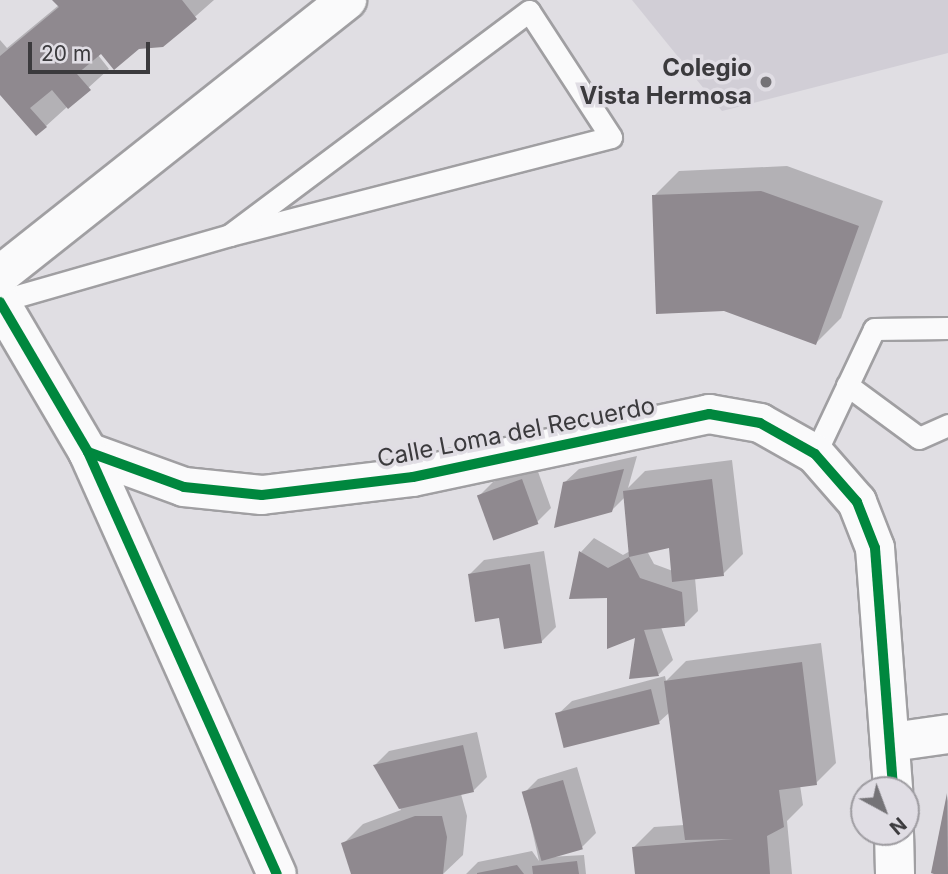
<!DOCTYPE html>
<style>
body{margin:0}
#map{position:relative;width:948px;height:874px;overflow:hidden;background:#e0dee3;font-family:Inter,sans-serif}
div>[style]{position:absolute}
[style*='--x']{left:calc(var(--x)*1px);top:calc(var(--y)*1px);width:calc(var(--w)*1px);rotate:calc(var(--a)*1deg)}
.built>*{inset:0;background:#d1ced6}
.shadow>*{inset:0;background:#0003}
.building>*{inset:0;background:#8f898f;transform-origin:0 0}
.roads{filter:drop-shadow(2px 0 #a09fa2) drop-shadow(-2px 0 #a09fa2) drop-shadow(0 2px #a09fa2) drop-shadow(0 -2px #a09fa2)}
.service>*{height:21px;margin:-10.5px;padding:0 10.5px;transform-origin:10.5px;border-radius:10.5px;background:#fafafb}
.minor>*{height:38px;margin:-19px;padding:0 19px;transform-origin:19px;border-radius:19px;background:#fafafb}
.tertiary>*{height:38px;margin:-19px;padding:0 19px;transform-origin:19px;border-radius:19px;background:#fafafb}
.cycleway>*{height:10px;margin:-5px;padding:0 5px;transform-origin:5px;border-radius:5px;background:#00873e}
.dots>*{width:19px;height:19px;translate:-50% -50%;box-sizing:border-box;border:4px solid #e0dde4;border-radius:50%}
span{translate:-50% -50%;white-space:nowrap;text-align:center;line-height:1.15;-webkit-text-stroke:7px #e0dde4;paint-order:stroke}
.poi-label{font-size:24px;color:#3b3a3d;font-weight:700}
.right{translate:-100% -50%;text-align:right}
.street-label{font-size:24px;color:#3b3a3d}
.north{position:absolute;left:850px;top:776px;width:70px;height:70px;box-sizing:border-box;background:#e0dde4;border:2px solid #9e9ca1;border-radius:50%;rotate:139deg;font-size:19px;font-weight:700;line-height:28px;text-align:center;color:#3b3a3d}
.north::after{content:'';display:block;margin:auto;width:24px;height:32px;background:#757377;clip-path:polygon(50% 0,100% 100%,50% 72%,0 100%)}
.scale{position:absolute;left:28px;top:42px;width:122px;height:32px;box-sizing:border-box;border:4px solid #3b3a3d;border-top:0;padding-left:9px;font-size:21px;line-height:24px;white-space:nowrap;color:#3b3a3d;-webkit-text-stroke:5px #e0dde4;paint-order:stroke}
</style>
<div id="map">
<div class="built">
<i style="clip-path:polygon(632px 0,948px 0,948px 53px,722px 111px)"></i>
</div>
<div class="shadow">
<i style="clip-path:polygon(55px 0,214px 0,163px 45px,101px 52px,98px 55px,109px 69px,46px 126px,0 92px,0 40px,7px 48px,59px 5px)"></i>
<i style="clip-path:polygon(787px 166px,883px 201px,841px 318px,816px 343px,654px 196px,679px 171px)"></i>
<i style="clip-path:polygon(evenodd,637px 456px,628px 488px,645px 471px,732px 460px,743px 554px,723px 574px,695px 578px,698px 611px,684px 625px,661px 627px,673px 660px,659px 674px,631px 677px,638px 635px,581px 552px,594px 538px,623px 555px,630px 551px,625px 497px,611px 511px,564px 483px,579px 469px,637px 456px,670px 546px,673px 571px,654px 564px,647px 551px,670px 546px)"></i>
<i style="clip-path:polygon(536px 466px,551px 508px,537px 522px,479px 496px,493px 482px)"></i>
<i style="clip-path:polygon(544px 551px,556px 627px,541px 642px,501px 616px,470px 574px,484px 560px)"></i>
<i style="clip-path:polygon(821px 643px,836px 763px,816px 783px,800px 785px,803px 805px,787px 821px,792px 874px,637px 874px,634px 847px,654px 827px,684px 825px,670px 712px,659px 722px,557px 715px,572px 701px,665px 676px,666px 681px,686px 661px)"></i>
<i style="clip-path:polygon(477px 732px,487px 777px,473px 791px,461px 794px,467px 816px,463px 855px,443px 874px,354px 874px,343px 844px,363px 824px,401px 810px,375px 765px,389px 751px)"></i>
<i style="clip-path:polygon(577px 767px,596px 833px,582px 847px,549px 857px,584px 855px,586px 874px,466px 874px,478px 862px,532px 851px,539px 861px,524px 793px,538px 779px)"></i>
<i style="clip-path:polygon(948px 796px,948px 874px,943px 874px,933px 872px)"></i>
</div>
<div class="building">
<i style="clip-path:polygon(52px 0,182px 0,197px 19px,163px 47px,139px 49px,114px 70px,101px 54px,77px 74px,91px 90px,68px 109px,52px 90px,30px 108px,47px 127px,36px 136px,0 95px,0 56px,59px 7px)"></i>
<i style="clip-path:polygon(761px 191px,859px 226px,816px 345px,724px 311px,656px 314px,652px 195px)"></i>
<i style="clip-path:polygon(624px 469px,612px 512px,554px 528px,563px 482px)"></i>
<i style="left:522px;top:479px;width:48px;height:48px;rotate:70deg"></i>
<i style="clip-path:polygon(712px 479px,724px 576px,672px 582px,669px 548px,629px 557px,623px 491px)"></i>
<i style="clip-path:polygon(579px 551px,608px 568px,629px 557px,640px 578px,682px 592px,685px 626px,644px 630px,659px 676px,629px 679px,635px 638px,607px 649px,607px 598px,569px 599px)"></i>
<i style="clip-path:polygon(530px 564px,542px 643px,504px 649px,499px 618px,475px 622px,468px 574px)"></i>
<i style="clip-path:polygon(802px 662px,817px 785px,779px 790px,784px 827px,767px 836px,770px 874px,635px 874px,632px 847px,734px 839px,685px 840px,664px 681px)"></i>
<i style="left:651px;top:689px;width:36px;height:99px;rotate:76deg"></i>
<i style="clip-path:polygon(463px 745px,474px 792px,399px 809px,373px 765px)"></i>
<i style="left:563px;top:780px;width:72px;height:43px;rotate:74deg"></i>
<i style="clip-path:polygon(947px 793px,948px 874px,934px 874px,931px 873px)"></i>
<i style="clip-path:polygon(415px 816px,442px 816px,447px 837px,443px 874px,351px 874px,341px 843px)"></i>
<i style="clip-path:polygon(577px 861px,579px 874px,533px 874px,532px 866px)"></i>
<i style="clip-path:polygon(517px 865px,524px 874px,477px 874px,477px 873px)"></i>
</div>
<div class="roads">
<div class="service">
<i style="--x:0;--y:301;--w:239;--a:-16"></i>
<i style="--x:230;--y:235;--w:393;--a:-14.4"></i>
<i style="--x:611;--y:137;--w:150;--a:-123.1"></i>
<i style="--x:529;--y:11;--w:374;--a:143.2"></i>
<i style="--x:847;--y:385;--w:89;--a:36.4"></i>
<i style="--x:919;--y:438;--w:32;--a:-24"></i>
<i style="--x:815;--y:454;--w:138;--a:-64.7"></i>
<i style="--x:874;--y:329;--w:74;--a:-0.8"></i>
</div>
<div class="minor">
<i style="--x:0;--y:302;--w:174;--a:59.6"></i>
<i style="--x:88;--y:452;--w:102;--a:20"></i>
<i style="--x:184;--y:487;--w:78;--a:5.9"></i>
<i style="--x:262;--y:495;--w:152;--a:-6.8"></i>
<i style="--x:413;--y:477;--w:303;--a:-12"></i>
<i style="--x:709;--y:414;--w:52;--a:10"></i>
<i style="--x:760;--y:423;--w:63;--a:29.4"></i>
<i style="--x:815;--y:454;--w:64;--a:48.8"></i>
<i style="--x:857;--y:502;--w:49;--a:68.6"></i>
<i style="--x:875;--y:548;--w:243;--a:85.7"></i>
<i style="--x:88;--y:452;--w:462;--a:65.9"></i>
<i style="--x:892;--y:742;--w:57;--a:-8.1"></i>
<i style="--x:894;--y:832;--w:42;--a:88.6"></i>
</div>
<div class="tertiary">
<i style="--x:0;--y:275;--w:443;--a:-38.4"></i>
</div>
</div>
<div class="cycleway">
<i style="--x:0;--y:302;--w:174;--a:59.6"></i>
<i style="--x:88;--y:452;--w:102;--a:20"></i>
<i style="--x:184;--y:487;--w:78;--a:5.9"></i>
<i style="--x:262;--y:495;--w:152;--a:-6.8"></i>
<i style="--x:413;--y:477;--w:303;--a:-12"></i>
<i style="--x:709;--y:414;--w:52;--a:10"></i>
<i style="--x:760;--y:423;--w:63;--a:29.4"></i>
<i style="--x:815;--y:454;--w:64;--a:48.8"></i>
<i style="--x:857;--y:502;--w:49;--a:68.6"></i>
<i style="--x:875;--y:548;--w:243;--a:85.7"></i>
<i style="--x:88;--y:452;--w:462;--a:65.9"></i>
</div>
<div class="dots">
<i style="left:766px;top:82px;background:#757377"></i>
</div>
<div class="poi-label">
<span class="right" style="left:752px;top:82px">Colegio<br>Vista Hermosa</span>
</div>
<div class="street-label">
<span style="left:516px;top:432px;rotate:-11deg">Calle Loma del Recuerdo</span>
</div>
<div class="north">N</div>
<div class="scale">20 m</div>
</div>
